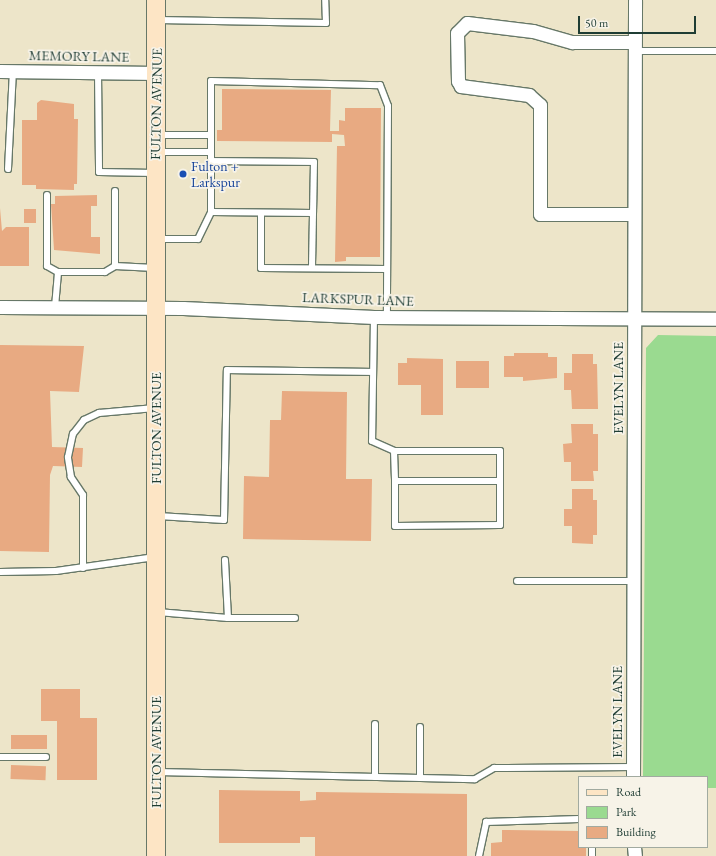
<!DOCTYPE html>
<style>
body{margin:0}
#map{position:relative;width:716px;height:856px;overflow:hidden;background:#ede5c9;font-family:"EB Garamond",serif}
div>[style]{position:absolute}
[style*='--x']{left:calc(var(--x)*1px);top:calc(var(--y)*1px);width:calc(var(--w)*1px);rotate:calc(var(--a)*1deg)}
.green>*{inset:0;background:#9ada90}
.building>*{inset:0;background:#e8aa82;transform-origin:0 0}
.roads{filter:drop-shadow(1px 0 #677868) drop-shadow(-1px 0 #677868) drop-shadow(0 1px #677868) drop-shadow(0 -1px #677868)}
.service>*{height:6px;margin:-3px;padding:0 3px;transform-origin:3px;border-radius:3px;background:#fff}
.minor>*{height:13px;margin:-6.5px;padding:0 6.5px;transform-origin:6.5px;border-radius:6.5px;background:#fff}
.secondary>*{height:18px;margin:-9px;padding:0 9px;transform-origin:9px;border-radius:9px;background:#fde5c5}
.dots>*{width:11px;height:11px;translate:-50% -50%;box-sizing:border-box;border:2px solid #f7f3e8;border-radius:50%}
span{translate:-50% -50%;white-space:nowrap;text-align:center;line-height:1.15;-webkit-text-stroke:3.5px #f7f3e8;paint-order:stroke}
.street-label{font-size:14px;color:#1f3d34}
.transit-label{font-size:14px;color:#164399}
.left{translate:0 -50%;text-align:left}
.legend{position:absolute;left:578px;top:776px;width:130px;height:72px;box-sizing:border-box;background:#f7f3e8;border:1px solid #a1aaa0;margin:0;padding:5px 7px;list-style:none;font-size:12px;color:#1f3d34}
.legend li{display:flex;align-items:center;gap:8px;height:20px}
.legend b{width:20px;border:1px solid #a1aaa0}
.scale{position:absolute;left:578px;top:16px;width:118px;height:18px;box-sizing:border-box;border:2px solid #1f3d34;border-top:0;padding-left:5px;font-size:12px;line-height:14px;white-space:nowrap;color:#1f3d34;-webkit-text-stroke:3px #f7f3e8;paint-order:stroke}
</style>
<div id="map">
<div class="green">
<i style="clip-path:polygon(658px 335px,716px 336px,716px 788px,707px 788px,707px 777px,643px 777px,646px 348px)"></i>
</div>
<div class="building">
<i style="clip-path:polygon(222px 89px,331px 90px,330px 131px,339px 131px,339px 120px,345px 121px,345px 108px,381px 108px,380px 257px,346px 257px,346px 261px,335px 262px,337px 146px,345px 146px,344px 135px,332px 134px,332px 142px,217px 141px,217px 130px,222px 130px)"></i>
<i style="clip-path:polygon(41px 100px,74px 104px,74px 119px,78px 119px,77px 184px,74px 184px,74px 190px,36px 189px,36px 185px,22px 185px,22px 120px,37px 120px,37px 103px)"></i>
<i style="clip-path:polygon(97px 195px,97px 206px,91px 206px,91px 237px,100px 237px,100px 254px,54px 250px,51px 204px,55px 204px,55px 196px)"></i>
<i style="clip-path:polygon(0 208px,2px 231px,6px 227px,29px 227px,29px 266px,0 266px)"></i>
<i style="left:24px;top:209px;width:12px;height:14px"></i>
<i style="clip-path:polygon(0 345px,84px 346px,79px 392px,50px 391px,52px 447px,83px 448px,82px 467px,53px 466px,50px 475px,49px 552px,0 551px)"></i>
<i style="clip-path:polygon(514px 353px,548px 353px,548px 357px,557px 357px,557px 378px,523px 381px,523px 377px,504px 377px,504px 356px,514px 356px)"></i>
<i style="clip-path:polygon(572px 354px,593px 354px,593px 364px,597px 364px,598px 409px,572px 409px,571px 390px,564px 390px,564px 373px,572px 373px)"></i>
<i style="clip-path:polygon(407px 358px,443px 359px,443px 415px,421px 415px,421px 385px,398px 385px,398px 363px,407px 363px)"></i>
<i style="left:456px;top:361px;width:33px;height:27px"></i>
<i style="clip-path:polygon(282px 391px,347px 392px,346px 479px,372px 479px,371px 541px,243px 539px,244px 476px,269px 477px,270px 420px,281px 420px)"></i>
<i style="clip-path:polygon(571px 424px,593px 424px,593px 434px,598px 434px,598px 471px,593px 471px,594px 481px,571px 481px,571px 462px,564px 462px,563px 444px,572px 443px)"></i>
<i style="clip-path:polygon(572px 489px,593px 489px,593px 500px,597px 500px,597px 535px,593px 535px,593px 544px,572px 543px,572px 526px,564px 526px,564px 509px,572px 509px)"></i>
<i style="clip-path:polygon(41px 689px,80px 689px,80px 718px,97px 718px,97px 780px,57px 780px,57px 721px,41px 721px)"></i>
<i style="left:11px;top:735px;width:36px;height:14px"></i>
<i style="left:11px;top:765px;width:35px;height:14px;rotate:2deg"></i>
<i style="clip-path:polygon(219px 790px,300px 791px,300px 801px,316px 800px,316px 792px,467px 794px,467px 856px,315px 856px,315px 837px,300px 837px,300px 843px,219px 843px)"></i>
<i style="clip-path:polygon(502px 830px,579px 831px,579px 847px,586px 847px,586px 856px,491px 856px,491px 843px,502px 842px)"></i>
</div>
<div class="roads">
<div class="service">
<i style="--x:158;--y:20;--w:168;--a:1"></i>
<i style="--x:326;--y:23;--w:23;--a:-92"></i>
<i style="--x:634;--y:51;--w:82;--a:0"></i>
<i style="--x:98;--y:72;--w:100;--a:89.4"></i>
<i style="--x:99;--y:172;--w:56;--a:1"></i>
<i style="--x:157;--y:135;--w:54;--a:0"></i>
<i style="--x:157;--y:152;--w:54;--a:0"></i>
<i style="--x:211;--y:161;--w:103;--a:0.6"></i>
<i style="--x:314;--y:162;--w:106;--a:91.1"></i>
<i style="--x:8;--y:169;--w:98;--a:-87.1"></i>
<i style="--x:115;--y:191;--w:75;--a:90"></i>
<i style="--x:47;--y:195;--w:71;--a:90"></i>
<i style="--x:47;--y:266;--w:13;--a:29"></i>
<i style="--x:211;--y:212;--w:102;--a:0.6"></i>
<i style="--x:261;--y:213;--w:55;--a:90"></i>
<i style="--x:261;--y:268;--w:126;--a:0.5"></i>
<i style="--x:157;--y:239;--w:41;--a:0"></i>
<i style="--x:198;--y:239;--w:30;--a:-64"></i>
<i style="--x:211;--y:212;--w:131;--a:-90"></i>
<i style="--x:211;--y:81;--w:169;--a:1.4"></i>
<i style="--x:380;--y:85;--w:22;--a:69"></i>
<i style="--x:388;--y:106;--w:211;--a:90.3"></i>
<i style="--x:55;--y:307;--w:35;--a:-85"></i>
<i style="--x:58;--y:272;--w:47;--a:0"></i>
<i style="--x:105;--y:272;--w:12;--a:-31"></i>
<i style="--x:115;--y:266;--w:40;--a:2.9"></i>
<i style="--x:374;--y:317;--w:124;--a:90.9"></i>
<i style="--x:372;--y:441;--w:24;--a:24"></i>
<i style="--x:394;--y:451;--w:106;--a:0"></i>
<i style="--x:500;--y:451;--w:74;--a:90"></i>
<i style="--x:500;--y:525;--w:105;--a:179.5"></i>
<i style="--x:395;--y:526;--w:45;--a:-90"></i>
<i style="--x:394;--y:451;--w:30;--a:88"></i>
<i style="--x:395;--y:481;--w:105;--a:0"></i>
<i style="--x:158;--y:516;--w:66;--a:3.5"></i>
<i style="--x:224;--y:520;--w:150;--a:-88.9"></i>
<i style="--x:227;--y:370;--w:146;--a:0.8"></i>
<i style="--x:83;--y:568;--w:73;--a:-90"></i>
<i style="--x:83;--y:495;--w:22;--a:-124"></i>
<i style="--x:71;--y:477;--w:20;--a:-99"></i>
<i style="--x:68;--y:457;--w:24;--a:-78"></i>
<i style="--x:73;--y:434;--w:18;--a:-52"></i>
<i style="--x:84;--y:420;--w:17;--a:-25"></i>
<i style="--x:99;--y:413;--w:56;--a:-5.1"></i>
<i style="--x:0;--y:572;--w:56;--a:-1"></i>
<i style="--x:56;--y:571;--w:100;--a:-8"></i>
<i style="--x:517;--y:581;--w:117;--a:0"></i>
<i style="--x:158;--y:612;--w:70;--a:4.9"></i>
<i style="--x:228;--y:618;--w:58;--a:-93"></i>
<i style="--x:228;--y:618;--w:67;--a:0"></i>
<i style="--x:375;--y:724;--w:53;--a:90"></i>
<i style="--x:420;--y:727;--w:51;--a:90"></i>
<i style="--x:0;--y:757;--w:46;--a:0"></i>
<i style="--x:158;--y:772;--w:317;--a:1.3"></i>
<i style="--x:475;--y:779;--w:22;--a:-30"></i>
<i style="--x:494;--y:768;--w:139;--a:-0.4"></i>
<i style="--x:592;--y:847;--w:9;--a:90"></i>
<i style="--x:479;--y:856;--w:35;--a:-78"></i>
<i style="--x:486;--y:822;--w:93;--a:-1.8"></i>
</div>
<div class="minor">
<i style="--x:0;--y:71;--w:157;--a:0.7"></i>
<i style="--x:634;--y:214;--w:94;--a:180"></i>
<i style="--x:540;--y:214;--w:109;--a:-90"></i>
<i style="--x:540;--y:105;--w:15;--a:-138"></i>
<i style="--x:529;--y:95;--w:69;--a:-172.5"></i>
<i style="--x:461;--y:86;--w:6;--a:-121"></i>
<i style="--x:458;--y:81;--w:48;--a:-91.2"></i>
<i style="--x:457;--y:33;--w:14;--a:-45"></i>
<i style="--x:467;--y:23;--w:66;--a:6.9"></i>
<i style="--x:533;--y:31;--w:41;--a:15.8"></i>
<i style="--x:572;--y:42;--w:62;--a:0"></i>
<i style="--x:0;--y:307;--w:183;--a:0.3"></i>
<i style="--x:183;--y:308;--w:191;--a:2.7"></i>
<i style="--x:374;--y:317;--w:342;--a:0.3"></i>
<i style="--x:633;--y:777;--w:777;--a:-89.85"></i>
<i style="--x:634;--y:847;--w:9;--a:84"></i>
</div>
<div class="secondary">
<i style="--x:156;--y:0;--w:856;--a:90"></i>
</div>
</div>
<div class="dots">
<i style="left:183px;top:174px;background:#1a4fb4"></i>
</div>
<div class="street-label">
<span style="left:79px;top:56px;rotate:1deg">MEMORY LANE</span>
<span style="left:156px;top:104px;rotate:-89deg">FULTON AVENUE</span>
<span style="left:358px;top:299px;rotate:2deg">LARKSPUR LANE</span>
<span style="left:618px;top:388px;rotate:-90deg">EVELYN LANE</span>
<span style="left:156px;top:428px;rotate:-90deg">FULTON AVENUE</span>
<span style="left:617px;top:712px;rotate:-90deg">EVELYN LANE</span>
<span style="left:156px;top:752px;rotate:-90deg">FULTON AVENUE</span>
</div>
<div class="transit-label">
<span class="left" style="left:191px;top:174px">Fulton +<br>Larkspur</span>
</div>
<ul class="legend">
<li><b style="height:5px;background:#fde5c5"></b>Road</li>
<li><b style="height:11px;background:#9ada90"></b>Park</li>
<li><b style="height:11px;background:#e8aa82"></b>Building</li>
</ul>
<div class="scale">50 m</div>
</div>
